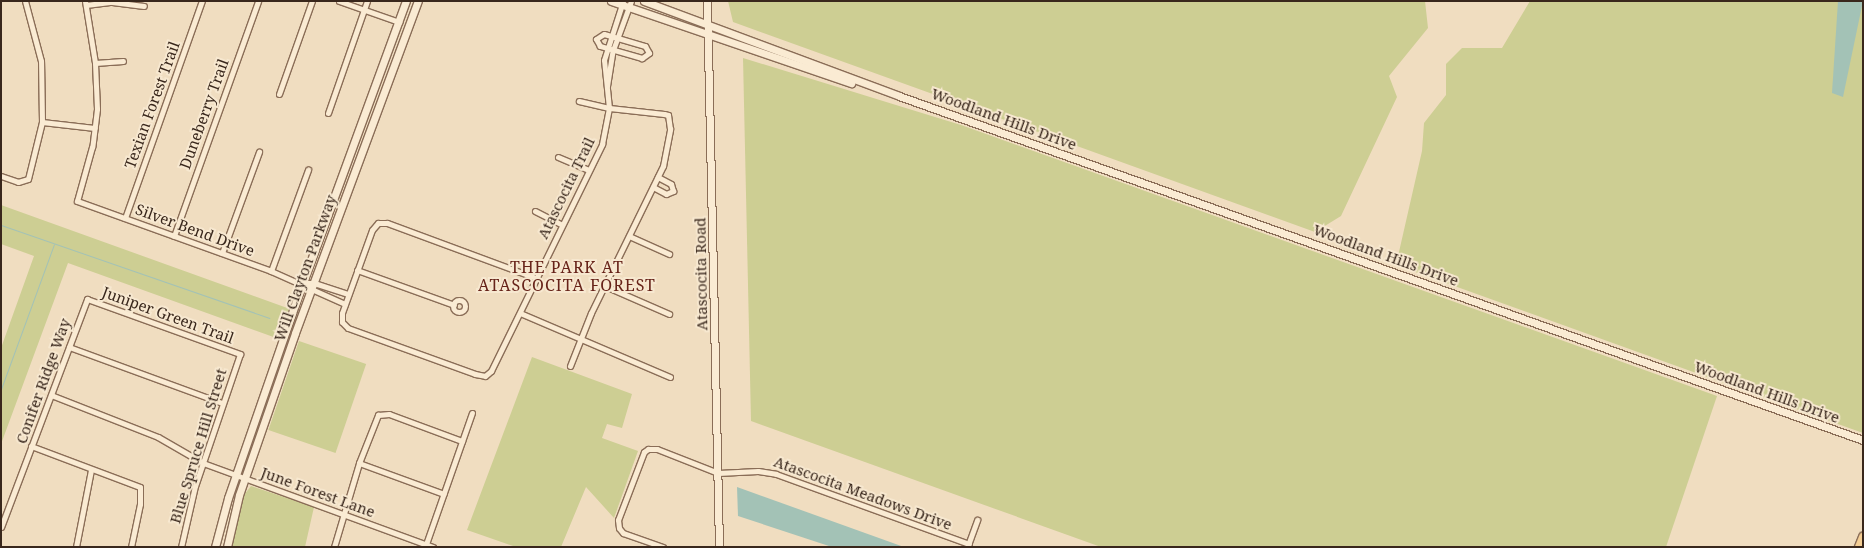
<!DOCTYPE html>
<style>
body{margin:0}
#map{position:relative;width:1864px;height:548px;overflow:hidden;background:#f0ddc0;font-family:"Noto Serif",serif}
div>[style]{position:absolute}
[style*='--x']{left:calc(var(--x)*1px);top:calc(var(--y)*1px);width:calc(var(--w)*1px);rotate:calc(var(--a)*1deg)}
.green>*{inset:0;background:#cdce93;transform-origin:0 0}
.water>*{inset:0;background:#a3c2b6}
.stream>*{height:1px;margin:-0.5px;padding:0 0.5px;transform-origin:0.5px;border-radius:0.5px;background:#a3c2b6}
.roads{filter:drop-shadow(1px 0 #8a6d57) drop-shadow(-1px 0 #8a6d57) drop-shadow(0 1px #8a6d57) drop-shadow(0 -1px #8a6d57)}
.street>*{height:5px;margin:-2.5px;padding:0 2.5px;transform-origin:2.5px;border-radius:2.5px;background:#faebd3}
.street>.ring{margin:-2.5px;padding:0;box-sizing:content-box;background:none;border:5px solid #faebd3;border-radius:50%}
.secondary>*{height:7px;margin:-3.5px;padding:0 3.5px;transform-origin:3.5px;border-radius:3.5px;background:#faebd3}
.primary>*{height:8px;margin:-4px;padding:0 4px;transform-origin:4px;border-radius:4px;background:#f5cf95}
span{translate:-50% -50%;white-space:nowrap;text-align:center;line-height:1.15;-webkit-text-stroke:4px #f7e8d0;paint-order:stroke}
.street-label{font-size:15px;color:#39271c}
.neighbourhood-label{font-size:16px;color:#672319;letter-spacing:1px}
.frame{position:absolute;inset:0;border:2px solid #39271c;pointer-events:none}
</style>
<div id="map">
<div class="green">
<i style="clip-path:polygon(728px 1px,1425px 1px,1428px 28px,1389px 76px,1397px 97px,1341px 216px,1315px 232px,733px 22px)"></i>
<i style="clip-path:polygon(1530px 1px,1863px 1px,1863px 433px,1396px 265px,1422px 151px,1424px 123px,1446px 95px,1446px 64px,1462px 48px,1502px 48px)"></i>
<i style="clip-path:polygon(743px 58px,961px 125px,1717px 396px,1666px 547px,1101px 547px,751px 421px)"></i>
<i style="clip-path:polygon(1px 205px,290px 309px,279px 339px,68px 263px,1px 444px,1px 348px,34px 256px,1px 244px)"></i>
<i style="left:299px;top:341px;width:71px;height:94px;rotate:19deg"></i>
<i style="clip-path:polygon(532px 357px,632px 394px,622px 428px,607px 424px,602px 438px,638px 451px,614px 518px,586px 487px,561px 547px,516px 547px,467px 530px)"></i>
<i style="clip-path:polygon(251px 486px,314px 507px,305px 547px,232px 547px,244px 495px)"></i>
</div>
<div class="water">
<i style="clip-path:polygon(1838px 1px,1863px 1px,1843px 97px,1832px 93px)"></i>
<i style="clip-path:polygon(737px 487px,904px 547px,832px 547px,738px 516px)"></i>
</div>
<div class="stream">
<i style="--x:1;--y:225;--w:284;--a:19.1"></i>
<i style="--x:1;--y:389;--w:154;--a:-69.9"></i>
</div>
<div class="roads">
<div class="street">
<i style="--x:85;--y:1;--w:63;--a:80.8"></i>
<i style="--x:95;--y:63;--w:46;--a:87.5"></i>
<i style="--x:97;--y:109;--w:38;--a:97"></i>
<i style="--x:92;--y:147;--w:56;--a:105.5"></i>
<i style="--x:77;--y:201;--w:206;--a:19.8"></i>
<i style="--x:271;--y:271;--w:81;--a:24"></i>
<i style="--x:339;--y:1;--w:64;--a:19.3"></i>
<i style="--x:86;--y:5;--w:26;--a:-7"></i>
<i style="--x:112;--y:2;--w:32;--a:7"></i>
<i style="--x:604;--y:34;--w:43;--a:16.3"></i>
<i style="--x:645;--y:46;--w:8;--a:60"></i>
<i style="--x:649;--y:53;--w:9;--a:144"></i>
<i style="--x:642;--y:58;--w:44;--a:-164.1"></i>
<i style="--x:600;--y:46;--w:8;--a:-120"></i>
<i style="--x:596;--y:39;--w:9;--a:-32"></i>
<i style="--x:95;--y:63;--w:28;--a:-4"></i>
<i style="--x:607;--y:86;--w:36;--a:-81"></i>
<i style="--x:613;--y:50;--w:52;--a:-69.8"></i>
<i style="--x:279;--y:94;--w:99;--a:-70.5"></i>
<i style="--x:328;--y:113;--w:119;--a:-70.8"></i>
<i style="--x:42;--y:122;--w:53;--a:6.5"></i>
<i style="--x:558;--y:157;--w:33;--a:23"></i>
<i style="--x:1;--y:176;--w:18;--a:19"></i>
<i style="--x:18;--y:182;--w:10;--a:-17"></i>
<i style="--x:28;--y:179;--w:59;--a:-76.2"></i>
<i style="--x:42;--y:122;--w:61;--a:-90.9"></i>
<i style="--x:41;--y:61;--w:62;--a:-104.9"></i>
<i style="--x:653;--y:187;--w:15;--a:28"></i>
<i style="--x:666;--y:194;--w:8;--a:-23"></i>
<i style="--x:673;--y:191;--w:7;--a:-106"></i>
<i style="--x:671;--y:184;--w:15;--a:-152"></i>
<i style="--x:535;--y:211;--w:30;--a:27"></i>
<i style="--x:125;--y:218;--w:230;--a:-70.5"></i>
<i style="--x:174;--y:236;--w:250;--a:-70.3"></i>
<i style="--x:629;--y:236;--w:44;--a:24.2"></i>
<i style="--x:222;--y:253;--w:108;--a:-69.9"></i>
<i style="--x:357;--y:270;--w:103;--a:19.8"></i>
<i style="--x:271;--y:271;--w:108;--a:-69.9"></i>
<i style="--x:536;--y:278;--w:159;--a:-159.7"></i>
<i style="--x:387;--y:223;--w:9;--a:180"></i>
<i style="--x:378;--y:223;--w:9;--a:131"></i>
<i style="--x:372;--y:230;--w:88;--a:109.9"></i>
<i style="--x:342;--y:313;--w:9;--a:90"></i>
<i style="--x:342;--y:322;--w:8;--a:45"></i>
<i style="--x:348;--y:328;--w:135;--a:19.9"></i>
<i style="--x:475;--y:374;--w:10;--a:11"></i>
<i style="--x:485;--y:376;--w:8;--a:-40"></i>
<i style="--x:491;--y:371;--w:253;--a:-63.9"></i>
<i style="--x:602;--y:144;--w:37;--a:-79"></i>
<i style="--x:609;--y:108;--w:48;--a:-95.9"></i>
<i style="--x:604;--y:60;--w:62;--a:-72.1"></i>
<i style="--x:303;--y:283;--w:11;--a:0"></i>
<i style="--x:314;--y:283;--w:36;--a:18"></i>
<i style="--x:605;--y:286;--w:70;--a:23.6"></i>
<i class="ring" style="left:453px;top:300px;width:7px;height:7px"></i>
<i style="--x:520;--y:313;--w:163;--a:23.1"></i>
<i style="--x:69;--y:347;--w:163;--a:20.1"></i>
<i style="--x:570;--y:366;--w:57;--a:-68.4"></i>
<i style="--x:591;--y:313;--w:164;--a:-63.9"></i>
<i style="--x:663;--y:166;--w:38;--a:-79"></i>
<i style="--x:670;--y:129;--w:14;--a:-98"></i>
<i style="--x:668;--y:115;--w:4;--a:-166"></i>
<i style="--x:664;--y:114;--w:55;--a:-173.8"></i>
<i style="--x:609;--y:108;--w:31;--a:-167"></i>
<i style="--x:51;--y:395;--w:115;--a:21.4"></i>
<i style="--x:158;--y:437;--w:52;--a:30"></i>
<i style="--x:203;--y:463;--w:245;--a:20.1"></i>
<i style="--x:31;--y:446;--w:116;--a:20.6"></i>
<i style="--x:140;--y:487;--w:17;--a:90"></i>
<i style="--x:140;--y:504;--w:44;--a:101.8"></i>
<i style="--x:359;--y:463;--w:90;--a:20"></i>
<i style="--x:1;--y:527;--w:244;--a:-69.3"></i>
<i style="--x:87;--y:299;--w:163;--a:19.8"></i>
<i style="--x:240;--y:354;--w:139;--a:108.8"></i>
<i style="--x:195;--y:486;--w:63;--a:102.9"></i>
<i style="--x:968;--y:545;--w:27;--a:-70"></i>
<i style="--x:76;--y:547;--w:78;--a:-79"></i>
<i style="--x:334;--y:547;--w:88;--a:-73.4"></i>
<i style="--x:359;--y:463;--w:52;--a:-68.4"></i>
<i style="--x:378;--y:415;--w:11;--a:-5"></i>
<i style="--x:389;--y:414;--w:78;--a:20.3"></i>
<i style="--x:425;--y:547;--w:142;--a:-70.7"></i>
<i style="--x:663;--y:547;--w:42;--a:-160.7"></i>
<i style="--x:623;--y:533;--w:6;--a:-129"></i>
<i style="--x:619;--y:528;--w:8;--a:-97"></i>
<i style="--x:618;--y:520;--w:73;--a:-69.1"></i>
<i style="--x:644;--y:452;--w:5;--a:-37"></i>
<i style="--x:648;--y:449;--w:9;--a:0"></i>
<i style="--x:657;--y:449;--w:66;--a:21.5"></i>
<i style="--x:718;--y:473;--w:40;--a:-2.9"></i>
<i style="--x:758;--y:471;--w:18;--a:9"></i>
<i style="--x:776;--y:474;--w:205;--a:19.9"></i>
</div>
<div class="secondary">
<i style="--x:611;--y:1;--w:254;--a:18.9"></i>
<i style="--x:644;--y:1;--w:272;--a:20.4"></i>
<i style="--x:899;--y:96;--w:1024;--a:19.64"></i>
<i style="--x:707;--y:1;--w:546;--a:88.74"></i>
<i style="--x:215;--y:547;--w:51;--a:-75.1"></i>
<i style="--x:228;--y:498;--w:217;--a:-70.9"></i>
<i style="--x:299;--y:293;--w:311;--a:-69.9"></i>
<i style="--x:227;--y:547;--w:53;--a:-77"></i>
<i style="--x:239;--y:495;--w:171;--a:-70.9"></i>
<i style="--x:295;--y:333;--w:354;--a:-69.7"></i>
</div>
<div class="primary">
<i style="--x:1859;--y:547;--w:11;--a:-68"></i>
</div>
</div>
<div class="street-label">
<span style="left:152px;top:105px;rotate:-70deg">Texian Forest Trail</span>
<span style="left:204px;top:114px;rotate:-70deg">Duneberry Trail</span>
<span style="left:1004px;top:119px;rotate:20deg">Woodland Hills Drive</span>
<span style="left:566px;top:188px;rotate:-64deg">Atascocita Trail</span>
<span style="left:195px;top:230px;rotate:20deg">Silver Bend Drive</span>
<span style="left:1386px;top:255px;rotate:20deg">Woodland Hills Drive</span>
<span style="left:305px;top:268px;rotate:-70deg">Will Clayton Parkway</span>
<span style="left:701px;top:274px;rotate:-91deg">Atascocita Road</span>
<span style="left:168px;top:315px;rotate:20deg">Juniper Green Trail</span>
<span style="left:43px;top:381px;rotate:-70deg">Conifer Ridge Way</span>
<span style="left:1767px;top:392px;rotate:20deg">Woodland Hills Drive</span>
<span style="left:198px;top:446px;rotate:-73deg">Blue Spruce Hill Street</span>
<span style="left:318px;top:492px;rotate:20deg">June Forest Lane</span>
<span style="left:863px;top:493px;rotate:20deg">Atascocita Meadows Drive</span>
</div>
<div class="neighbourhood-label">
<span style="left:567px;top:276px">THE PARK AT<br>ATASCOCITA FOREST</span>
</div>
<div class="frame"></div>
</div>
